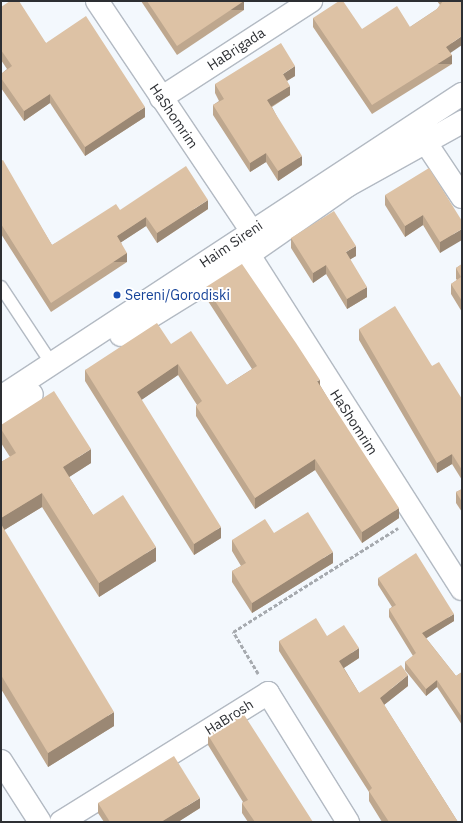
<!DOCTYPE html>
<style>
body{margin:0}
#map{position:relative;width:463px;height:823px;overflow:hidden;background:#f3f8fd;font-family:"IBM Plex Sans",sans-serif}
div>[style]{position:absolute}
[style*='--x']{left:calc(var(--x)*1px);top:calc(var(--y)*1px);width:calc(var(--w)*1px);rotate:calc(var(--a)*1deg)}
.path>*{height:2.5px;margin-top:-1.25px;transform-origin:0;background:repeating-linear-gradient(90deg,#a6aaaf 0 4px,transparent 0 6px)}
.roads{filter:drop-shadow(1px 0 #b3bac3) drop-shadow(-1px 0 #b3bac3) drop-shadow(0 1px #b3bac3) drop-shadow(0 -1px #b3bac3)}
.service>*{height:12px;margin:-6px;padding:0 6px;transform-origin:6px;border-radius:6px;background:#fff}
.minor>*{height:22px;margin:-11px;padding:0 11px;transform-origin:11px;border-radius:11px;background:#fff}
.tertiary>*{height:22px;margin:-11px;padding:0 11px;transform-origin:11px;border-radius:11px;background:#fff}
.wall>*{inset:0;background:#bea78e}
.shaded-wall>*{inset:0;background:#9b8874;transform-origin:0 0}
.building>*{inset:0;background:#ddc2a5}
.dots>*{width:11px;height:11px;translate:-50% -50%;box-sizing:border-box;border:2px solid #fff;border-radius:50%}
span{translate:-50% -50%;white-space:nowrap;text-align:center;line-height:1.15;-webkit-text-stroke:4px #fff;paint-order:stroke}
.street-label{font-size:14px;color:#2d2f33}
.transit-label{font-size:14px;color:#164399}
.left{translate:0 -50%;text-align:left}
.frame{position:absolute;inset:0;border:2px solid #2d2f33;pointer-events:none}
</style>
<div id="map">
<div class="path">
<i style="--x:258;--y:674;--w:49;--a:-120.8"></i>
<i style="--x:233;--y:632;--w:195;--a:-32.2"></i>
</div>
<div class="roads">
<div class="service">
<i style="--x:1;--y:287;--w:92;--a:56.5"></i>
</div>
<div class="minor">
<i style="--x:97;--y:1;--w:276;--a:56.1"></i>
<i style="--x:161;--y:98;--w:179;--a:-32.9"></i>
<i style="--x:426;--y:124;--w:19;--a:90"></i>
<i style="--x:426;--y:143;--w:65;--a:56.3"></i>
<i style="--x:249;--y:255;--w:396;--a:57.5"></i>
<i style="--x:61;--y:822;--w:244;--a:-31.9"></i>
<i style="--x:268;--y:693;--w:152;--a:58.2"></i>
</div>
<div class="tertiary">
<i style="--x:121;--y:335;--w:129;--a:-31.7"></i>
<i style="--x:231;--y:267;--w:141;--a:-34.9"></i>
<i style="--x:347;--y:186;--w:132;--a:-29.1"></i>
<i style="--x:1;--y:397;--w:552;--a:-33.32"></i>
<i style="--x:1;--y:415;--w:37;--a:-34"></i>
<i style="--x:1;--y:761;--w:72;--a:57.4"></i>
</div>
</div>
<div class="wall">
<i style="clip-path:polygon(141px 1px,244px 1px,244px 10px,177px 55px)"></i>
<i style="clip-path:polygon(437px 1px,462px 1px,450px 53px,452px 64px,372px 114px,313px 27px,313px 18px,362px 29px,410px 27px,437px 9px,440px 5px)"></i>
<i style="clip-path:polygon(1px 7px,46px 43px,145px 117px,85px 156px,50px 103px,24px 121px,1px 88px,1px 74px,7px 69px,1px 60px)"></i>
<i style="clip-path:polygon(295px 76px,287px 81px,290px 95px,272px 107px,302px 165px,278px 181px,266px 162px,250px 172px,213px 115px,213px 105px,219px 101px,215px 93px,215px 84px)"></i>
<i style="clip-path:polygon(1px 161px,52px 245px,120px 210px,208px 209px,157px 243px,146px 226px,121px 242px,127px 262px,51px 312px,1px 234px)"></i>
<i style="clip-path:polygon(385px 195px,462px 221px,440px 253px,423px 225px,405px 237px,385px 205px)"></i>
<i style="clip-path:polygon(291px 238px,356px 256px,350px 259px,367px 297px,347px 309px,326px 274px,313px 283px,291px 248px)"></i>
<i style="clip-path:polygon(462px 264px,462px 312px,451px 294px,451px 284px,457px 280px,456px 279px,456px 268px)"></i>
<i style="clip-path:polygon(206px 287px,320px 385px,399px 518px,362px 543px,315px 470px,255px 509px,196px 416px,196px 406px,197px 405px,178px 375px,141px 400px,221px 538px,194px 555px,85px 381px,85px 370px,171px 344px,227px 385px,252px 369px,206px 298px)"></i>
<i style="clip-path:polygon(359px 329px,432px 366px,462px 399px,462px 480px,452px 464px,437px 473px,359px 340px)"></i>
<i style="clip-path:polygon(1px 425px,91px 463px,69px 477px,93px 515px,156px 561px,99px 597px,42px 507px,4px 530px,114px 726px,48px 767px,1px 689px,1px 462px,10px 457px,1px 443px)"></i>
<i style="clip-path:polygon(462px 489px,462px 512px,456px 503px,456px 492px)"></i>
<i style="clip-path:polygon(274px 533px,333px 563px,252px 613px,232px 582px,232px 571px,241px 566px,232px 551px,232px 540px)"></i>
<i style="clip-path:polygon(378px 578px,454px 621px,426px 638px,456px 676px,462px 672px,462px 725px,437px 687px,426px 696px,405px 670px,405px 662px,413px 656px,389px 617px,389px 609px,392px 607px,378px 585px)"></i>
<i style="clip-path:polygon(327px 636px,359px 658px,344px 668px,359px 693px,408px 686px,384px 705px,458px 822px,382px 822px,369px 801px,369px 792px,279px 651px,279px 641px)"></i>
<i style="clip-path:polygon(208px 735px,313px 822px,248px 822px,242px 813px,242px 803px,243px 802px,208px 745px)"></i>
<i style="clip-path:polygon(98px 803px,200px 808px,178px 822px,104px 822px,98px 813px)"></i>
</div>
<div class="shaded-wall">
<i style="left:244px;top:1px;width:9px;height:81px;rotate:90deg"></i>
<i style="clip-path:polygon(462px 36px,462px 45px,446px 56px,446px 47px)"></i>
<i style="left:452px;top:55px;width:9px;height:94px;rotate:90deg"></i>
<i style="clip-path:polygon(295px 66px,295px 76px,283px 83px,283px 74px)"></i>
<i style="clip-path:polygon(290px 86px,290px 95px,267px 109px,267px 100px)"></i>
<i style="clip-path:polygon(50px 94px,50px 103px,24px 121px,24px 111px)"></i>
<i style="clip-path:polygon(145px 107px,145px 117px,85px 156px,85px 147px)"></i>
<i style="clip-path:polygon(266px 153px,266px 162px,250px 172px,250px 163px)"></i>
<i style="clip-path:polygon(302px 156px,302px 165px,278px 181px,278px 171px)"></i>
<i style="clip-path:polygon(208px 200px,208px 209px,157px 243px,157px 233px)"></i>
<i style="clip-path:polygon(423px 215px,423px 225px,405px 237px,405px 226px)"></i>
<i style="clip-path:polygon(146px 217px,146px 226px,117px 245px,117px 236px)"></i>
<i style="clip-path:polygon(462px 229px,462px 240px,440px 253px,440px 242px)"></i>
<i style="clip-path:polygon(356px 246px,356px 256px,346px 262px,346px 252px)"></i>
<i style="left:127px;top:253px;width:9px;height:91px;rotate:90deg"></i>
<i style="clip-path:polygon(326px 265px,326px 274px,313px 283px,313px 273px)"></i>
<i style="clip-path:polygon(367px 287px,367px 297px,347px 309px,347px 299px)"></i>
<i style="clip-path:polygon(178px 364px,178px 375px,137px 403px,137px 392px)"></i>
<i style="clip-path:polygon(320px 380px,320px 390px,317px 381px)"></i>
<i style="clip-path:polygon(91px 449px,91px 463px,63px 481px,63px 467px)"></i>
<i style="clip-path:polygon(452px 454px,452px 464px,437px 473px,437px 463px)"></i>
<i style="clip-path:polygon(315px 459px,315px 470px,255px 509px,255px 498px)"></i>
<i style="clip-path:polygon(42px 493px,42px 507px,1px 532px,1px 518px)"></i>
<i style="clip-path:polygon(399px 508px,399px 518px,362px 543px,362px 532px)"></i>
<i style="clip-path:polygon(221px 527px,221px 538px,194px 555px,194px 544px)"></i>
<i style="clip-path:polygon(156px 547px,156px 561px,99px 597px,99px 583px)"></i>
<i style="clip-path:polygon(333px 552px,333px 563px,252px 613px,252px 603px)"></i>
<i style="clip-path:polygon(454px 614px,454px 621px,422px 641px,422px 633px)"></i>
<i style="clip-path:polygon(359px 648px,359px 658px,339px 671px,339px 661px)"></i>
<i style="clip-path:polygon(408px 675px,408px 686px,380px 708px,380px 698px)"></i>
<i style="clip-path:polygon(437px 680px,437px 687px,426px 696px,426px 689px)"></i>
<i style="clip-path:polygon(114px 712px,114px 726px,48px 767px,48px 753px)"></i>
<i style="clip-path:polygon(200px 798px,200px 808px,178px 822px,161px 822px)"></i>
</div>
<div class="building">
<i style="clip-path:polygon(10px 1px,19px 1px,46px 43px,86px 16px,145px 107px,85px 147px,50px 94px,24px 111px,1px 78px,1px 74px,12px 66px,1px 50px,1px 7px)"></i>
<i style="clip-path:polygon(147px 1px,244px 1px,177px 46px)"></i>
<i style="clip-path:polygon(339px 1px,343px 1px,362px 29px,397px 6px,410px 27px,437px 9px,443px 1px,462px 1px,462px 36px,446px 47px,452px 55px,372px 105px,313px 18px)"></i>
<i style="clip-path:polygon(281px 43px,295px 66px,283px 74px,290px 86px,267px 100px,302px 156px,278px 171px,266px 153px,250px 163px,213px 105px,224px 99px,215px 84px)"></i>
<i style="clip-path:polygon(3px 160px,52px 245px,116px 204px,120px 210px,186px 166px,208px 200px,157px 233px,146px 217px,117px 236px,127px 253px,51px 303px,1px 224px,1px 161px)"></i>
<i style="clip-path:polygon(429px 168px,462px 221px,462px 229px,440px 242px,423px 215px,405px 226px,385px 195px)"></i>
<i style="clip-path:polygon(334px 211px,356px 246px,346px 252px,367px 287px,347px 299px,326px 265px,313px 273px,291px 238px)"></i>
<i style="clip-path:polygon(242px 264px,296px 343px,320px 380px,317px 381px,399px 508px,362px 532px,315px 459px,255px 498px,196px 406px,202px 401px,178px 364px,137px 392px,221px 527px,194px 544px,85px 370px,157px 323px,171px 344px,191px 331px,227px 385px,257px 366px,206px 287px)"></i>
<i style="clip-path:polygon(462px 264px,462px 301px,451px 284px,461px 277px,456px 268px)"></i>
<i style="clip-path:polygon(395px 306px,432px 366px,439px 362px,462px 399px,462px 470px,452px 454px,437px 463px,359px 329px)"></i>
<i style="clip-path:polygon(54px 391px,91px 449px,63px 467px,93px 515px,123px 495px,156px 547px,99px 583px,42px 493px,1px 518px,1px 462px,16px 453px,1px 429px,1px 425px)"></i>
<i style="clip-path:polygon(462px 489px,462px 502px,456px 492px)"></i>
<i style="clip-path:polygon(308px 512px,333px 552px,252px 603px,232px 571px,246px 563px,232px 540px,265px 519px,274px 533px)"></i>
<i style="clip-path:polygon(1px 524px,114px 712px,48px 753px,1px 675px)"></i>
<i style="clip-path:polygon(416px 553px,454px 614px,422px 633px,456px 676px,462px 672px,462px 717px,437px 680px,426px 689px,405px 662px,416px 653px,389px 609px,396px 605px,378px 578px)"></i>
<i style="clip-path:polygon(316px 618px,327px 636px,344px 625px,359px 648px,339px 661px,359px 693px,401px 665px,408px 675px,380px 698px,458px 822px,389px 822px,369px 791px,372px 788px,279px 641px)"></i>
<i style="clip-path:polygon(243px 713px,313px 822px,255px 822px,242px 803px,248px 800px,208px 735px)"></i>
<i style="clip-path:polygon(174px 756px,200px 798px,161px 822px,110px 822px,98px 803px)"></i>
</div>
<div class="dots">
<i style="left:117px;top:295px;background:#1a4fb4"></i>
</div>
<div class="street-label">
<span style="left:236px;top:49px;rotate:-33deg">HaBrigada</span>
<span style="left:174px;top:116px;rotate:56deg">HaShomrim</span>
<span style="left:231px;top:244px;rotate:-34deg">Haim Sireni</span>
<span style="left:354px;top:422px;rotate:57deg">HaShomrim</span>
<span style="left:229px;top:717px;rotate:-32deg">HaBrosh</span>
</div>
<div class="transit-label">
<span class="left" style="left:125px;top:295px">Sereni/Gorodiski</span>
</div>
<div class="frame"></div>
</div>
